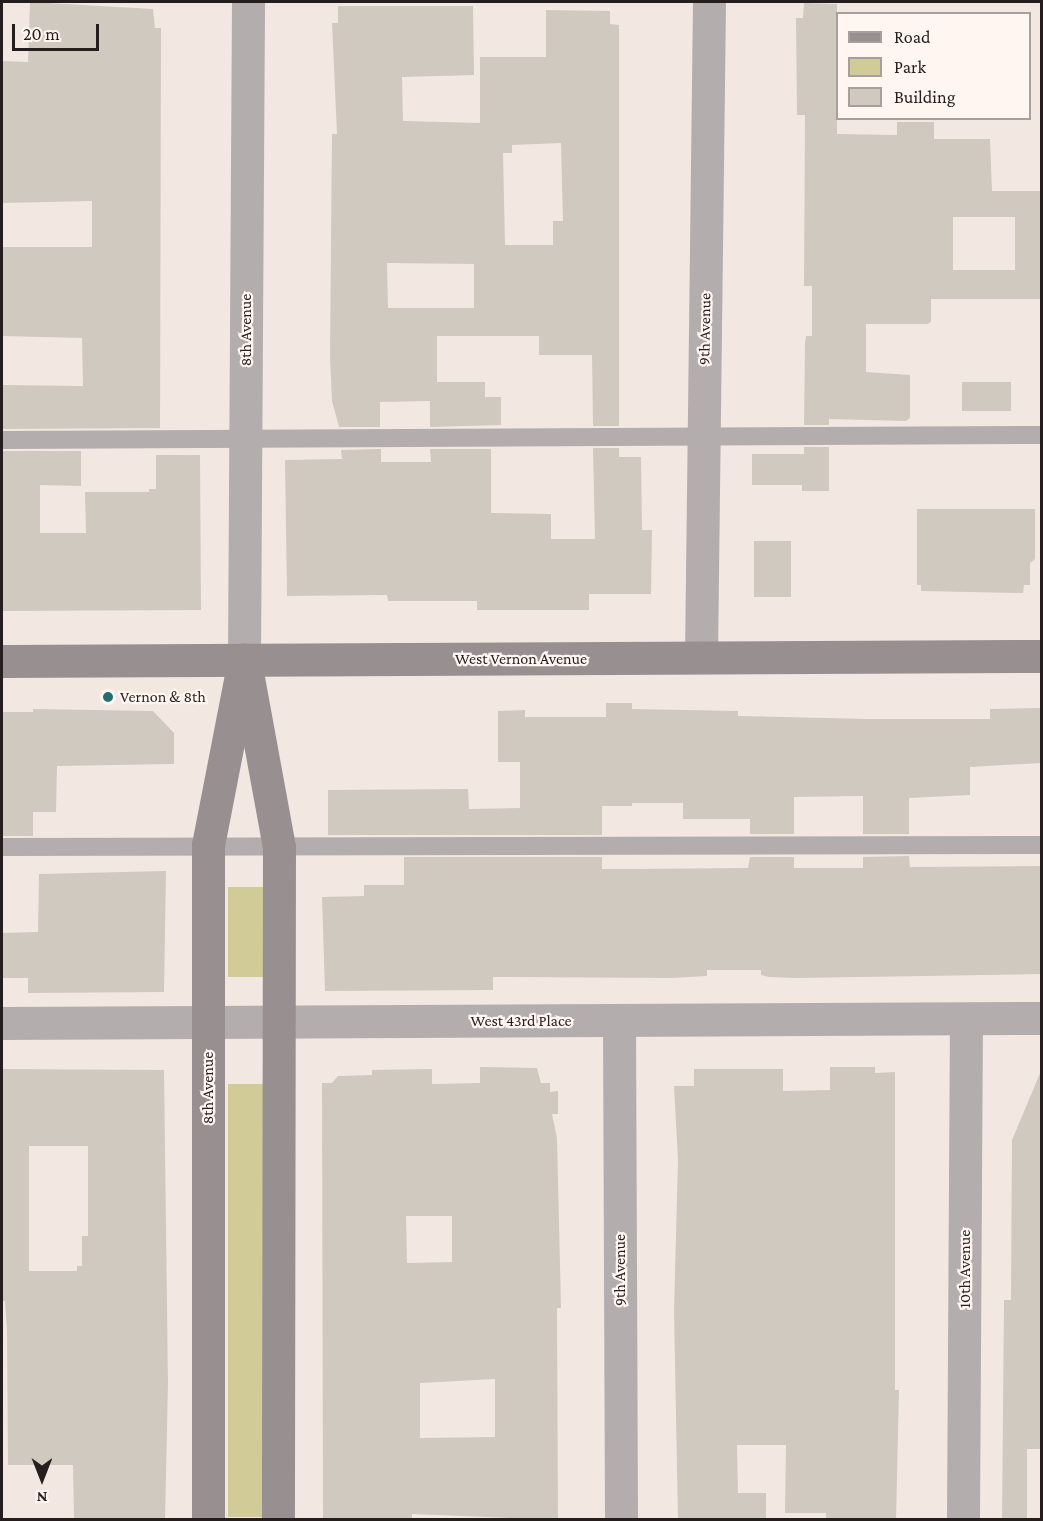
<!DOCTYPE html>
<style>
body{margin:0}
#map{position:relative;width:1043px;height:1521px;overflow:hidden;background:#f3e7e2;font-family:"Crimson Pro",serif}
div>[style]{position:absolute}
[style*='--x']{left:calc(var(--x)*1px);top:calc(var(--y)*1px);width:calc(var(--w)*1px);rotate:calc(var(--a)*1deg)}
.green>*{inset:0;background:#d1cc97;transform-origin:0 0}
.building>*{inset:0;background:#d0c9c0;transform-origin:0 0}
.lane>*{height:18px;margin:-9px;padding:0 9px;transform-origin:9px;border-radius:9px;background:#b3adad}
.street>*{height:33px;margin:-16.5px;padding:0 16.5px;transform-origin:16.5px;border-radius:16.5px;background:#b3adad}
.secondary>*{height:33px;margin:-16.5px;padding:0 16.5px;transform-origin:16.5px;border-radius:16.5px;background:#988f90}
.dots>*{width:16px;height:16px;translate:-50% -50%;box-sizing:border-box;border:3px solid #fff5f1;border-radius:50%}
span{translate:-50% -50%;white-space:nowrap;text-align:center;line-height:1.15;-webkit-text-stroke:4.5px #fff5f1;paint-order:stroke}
.street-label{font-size:16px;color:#241f1e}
.poi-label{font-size:16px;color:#241f1e}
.left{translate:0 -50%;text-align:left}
.frame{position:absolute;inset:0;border:3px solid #241f1e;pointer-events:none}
.legend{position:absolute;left:836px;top:12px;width:195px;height:108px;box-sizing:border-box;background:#fff5f1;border:2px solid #a79f9d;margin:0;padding:8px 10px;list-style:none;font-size:18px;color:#241f1e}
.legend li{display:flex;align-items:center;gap:12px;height:30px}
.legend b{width:30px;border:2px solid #a79f9d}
.north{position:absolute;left:12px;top:1449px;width:60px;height:60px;-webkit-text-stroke:4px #fff5f1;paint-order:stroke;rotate:180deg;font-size:16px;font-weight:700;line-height:24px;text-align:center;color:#241f1e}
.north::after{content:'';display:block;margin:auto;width:21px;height:27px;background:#241f1e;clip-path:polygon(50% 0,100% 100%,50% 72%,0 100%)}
.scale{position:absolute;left:12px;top:24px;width:87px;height:27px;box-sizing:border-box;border:3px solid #241f1e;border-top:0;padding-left:8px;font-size:18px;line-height:21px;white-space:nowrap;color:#241f1e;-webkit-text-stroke:4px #fff5f1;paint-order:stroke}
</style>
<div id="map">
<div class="green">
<i style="left:228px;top:887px;width:38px;height:90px"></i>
<i style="left:228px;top:1084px;width:38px;height:433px"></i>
</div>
<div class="building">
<i style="clip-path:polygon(30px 2px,153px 9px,155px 28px,161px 28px,160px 428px,2px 429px,2px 385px,83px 386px,82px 338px,2px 336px,2px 247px,92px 247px,92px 201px,2px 203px,2px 61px,28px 62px)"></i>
<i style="clip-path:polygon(evenodd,804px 3px,837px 4px,837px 134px,897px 135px,897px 122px,934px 122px,934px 139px,990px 139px,992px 191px,1041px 191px,1041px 299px,931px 299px,931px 322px,927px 324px,866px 324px,866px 372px,910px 375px,910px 418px,906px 421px,829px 419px,829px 425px,804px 425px,805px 344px,806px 336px,812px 336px,812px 286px,804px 286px,805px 115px,797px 115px,796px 18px,803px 18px,804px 3px,953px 217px,1015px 217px,1015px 270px,953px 270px,953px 217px)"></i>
<i style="clip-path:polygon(evenodd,338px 6px,473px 6px,474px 75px,402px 77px,403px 121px,480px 123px,480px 57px,546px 57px,546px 10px,610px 11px,610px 24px,619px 25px,619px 426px,593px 426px,592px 355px,539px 355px,539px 336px,437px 336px,437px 382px,485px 382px,485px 397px,501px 397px,501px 425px,430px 427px,430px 401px,380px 402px,380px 427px,339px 427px,332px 401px,330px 356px,332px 134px,337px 134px,332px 23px,338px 23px,338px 6px,561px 143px,563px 221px,553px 221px,553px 245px,505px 245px,503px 153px,512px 153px,512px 145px,561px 143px,338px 6px,387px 263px,474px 264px,474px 308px,388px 308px,387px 263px)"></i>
<i style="left:962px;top:382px;width:49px;height:29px"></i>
<i style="clip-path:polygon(804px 447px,829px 447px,829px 491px,802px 491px,802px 485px,752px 485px,752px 454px,804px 454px)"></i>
<i style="clip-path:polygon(593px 448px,619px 448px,619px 457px,641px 457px,642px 530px,652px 530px,651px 594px,589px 594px,589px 610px,477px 610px,477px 601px,388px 601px,387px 595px,287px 596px,285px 460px,342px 459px,341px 450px,381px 449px,381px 462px,431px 462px,430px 449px,491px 449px,491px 513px,551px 514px,551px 539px,595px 539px)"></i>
<i style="clip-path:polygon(2px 451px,81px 451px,81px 486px,40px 485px,40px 533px,86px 533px,85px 492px,149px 492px,149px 489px,156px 489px,156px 455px,200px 455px,201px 610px,2px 611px)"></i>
<i style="clip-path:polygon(917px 509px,1035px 509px,1035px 559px,1030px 563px,1030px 585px,1024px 585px,1023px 593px,921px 591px,921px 585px,917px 585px)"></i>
<i style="left:754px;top:541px;width:37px;height:56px"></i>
<i style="clip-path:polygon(606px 703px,632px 703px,632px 709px,738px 711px,738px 716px,867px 719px,990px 719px,990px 709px,1041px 708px,1041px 763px,970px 767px,970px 795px,909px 798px,909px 834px,863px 834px,863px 796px,794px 797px,794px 834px,750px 834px,750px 819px,683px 819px,683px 803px,632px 803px,632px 806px,602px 806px,602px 835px,328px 835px,328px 790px,468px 789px,469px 809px,520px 808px,520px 762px,498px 762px,498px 711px,525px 710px,525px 717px,606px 717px)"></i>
<i style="clip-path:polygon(33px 709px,153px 711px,174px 733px,174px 764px,57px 766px,56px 812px,33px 812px,33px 836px,2px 836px,2px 712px,33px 712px)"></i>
<i style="clip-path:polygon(909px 856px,910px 867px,1041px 866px,1041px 974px,797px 978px,769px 977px,761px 975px,761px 970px,707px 970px,707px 976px,671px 978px,493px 977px,493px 990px,325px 991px,322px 897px,364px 896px,364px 885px,404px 885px,404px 857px,602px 857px,602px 869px,631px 869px,748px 868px,750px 857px,794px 857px,794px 868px,863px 868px,863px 857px)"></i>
<i style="clip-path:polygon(166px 871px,164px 992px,28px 993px,28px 978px,2px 978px,2px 933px,38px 932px,39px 874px)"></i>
<i style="clip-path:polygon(evenodd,480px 1067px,537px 1068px,541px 1083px,550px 1083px,550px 1092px,558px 1091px,558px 1114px,552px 1114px,557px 1138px,561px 1308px,557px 1308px,558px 1520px,412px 1514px,412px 1520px,323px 1520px,322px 1083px,332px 1083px,338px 1076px,372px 1075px,372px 1070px,432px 1069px,432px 1084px,480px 1083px,480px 1067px,406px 1216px,452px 1216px,452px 1262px,407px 1263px,406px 1216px,480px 1067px,495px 1379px,495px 1437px,420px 1438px,420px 1383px,495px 1379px)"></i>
<i style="clip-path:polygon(830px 1067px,875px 1067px,875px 1073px,895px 1072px,895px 1390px,899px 1390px,896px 1520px,826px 1520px,826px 1513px,785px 1513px,786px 1445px,737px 1445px,738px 1493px,766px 1493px,766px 1520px,678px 1520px,674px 1312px,678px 1159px,674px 1086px,694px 1086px,694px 1069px,783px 1069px,783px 1091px,830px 1090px)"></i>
<i style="clip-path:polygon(evenodd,2px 1069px,164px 1070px,168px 1383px,165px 1520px,74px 1520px,73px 1465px,8px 1465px,7px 1330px,5px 1301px,2px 1301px,2px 1069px,29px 1146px,88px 1146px,88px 1236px,82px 1236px,82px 1266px,77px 1266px,77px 1271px,29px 1271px,29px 1146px)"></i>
<i style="clip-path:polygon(1041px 1071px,1041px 1449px,1027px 1449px,1027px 1520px,1002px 1520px,1004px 1300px,1011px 1300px,1012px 1140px)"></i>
</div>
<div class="lane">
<i style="--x:2;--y:440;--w:1040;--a:-0.28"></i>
<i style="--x:2;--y:847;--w:1040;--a:-0.11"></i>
</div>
<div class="street">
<i style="--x:701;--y:657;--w:655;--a:-89.3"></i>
<i style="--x:244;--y:659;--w:657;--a:-89.65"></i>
<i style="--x:619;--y:1020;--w:500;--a:89.77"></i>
<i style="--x:2;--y:1023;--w:1040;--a:-0.28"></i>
<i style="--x:963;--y:1520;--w:501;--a:-89.66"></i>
</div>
<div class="secondary">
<i style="--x:2;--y:661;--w:1040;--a:-0.28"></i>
<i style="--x:248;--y:678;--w:172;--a:79.6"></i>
<i style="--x:279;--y:847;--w:673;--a:90.09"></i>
<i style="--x:208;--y:1520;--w:675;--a:-90"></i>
<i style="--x:208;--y:845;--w:189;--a:-79"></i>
</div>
<div class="dots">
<i style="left:108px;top:697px;background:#236e6f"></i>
</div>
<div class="street-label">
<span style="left:705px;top:329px;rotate:-89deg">9th Avenue</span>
<span style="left:246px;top:330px;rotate:-90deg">8th Avenue</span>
<span style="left:521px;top:659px">West Vernon Avenue</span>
<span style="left:521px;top:1021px">West 43rd Place</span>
<span style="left:208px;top:1088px;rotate:-90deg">8th Avenue</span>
<span style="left:965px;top:1269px;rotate:-90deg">10th Avenue</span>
<span style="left:620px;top:1270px;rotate:-90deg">9th Avenue</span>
</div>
<div class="poi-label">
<span class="left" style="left:120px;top:697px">Vernon &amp; 8th</span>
</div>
<div class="frame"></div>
<ul class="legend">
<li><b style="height:8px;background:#988f90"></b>Road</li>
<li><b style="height:16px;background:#d1cc97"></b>Park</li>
<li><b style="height:16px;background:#d0c9c0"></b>Building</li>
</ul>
<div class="north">N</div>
<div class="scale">20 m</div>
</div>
